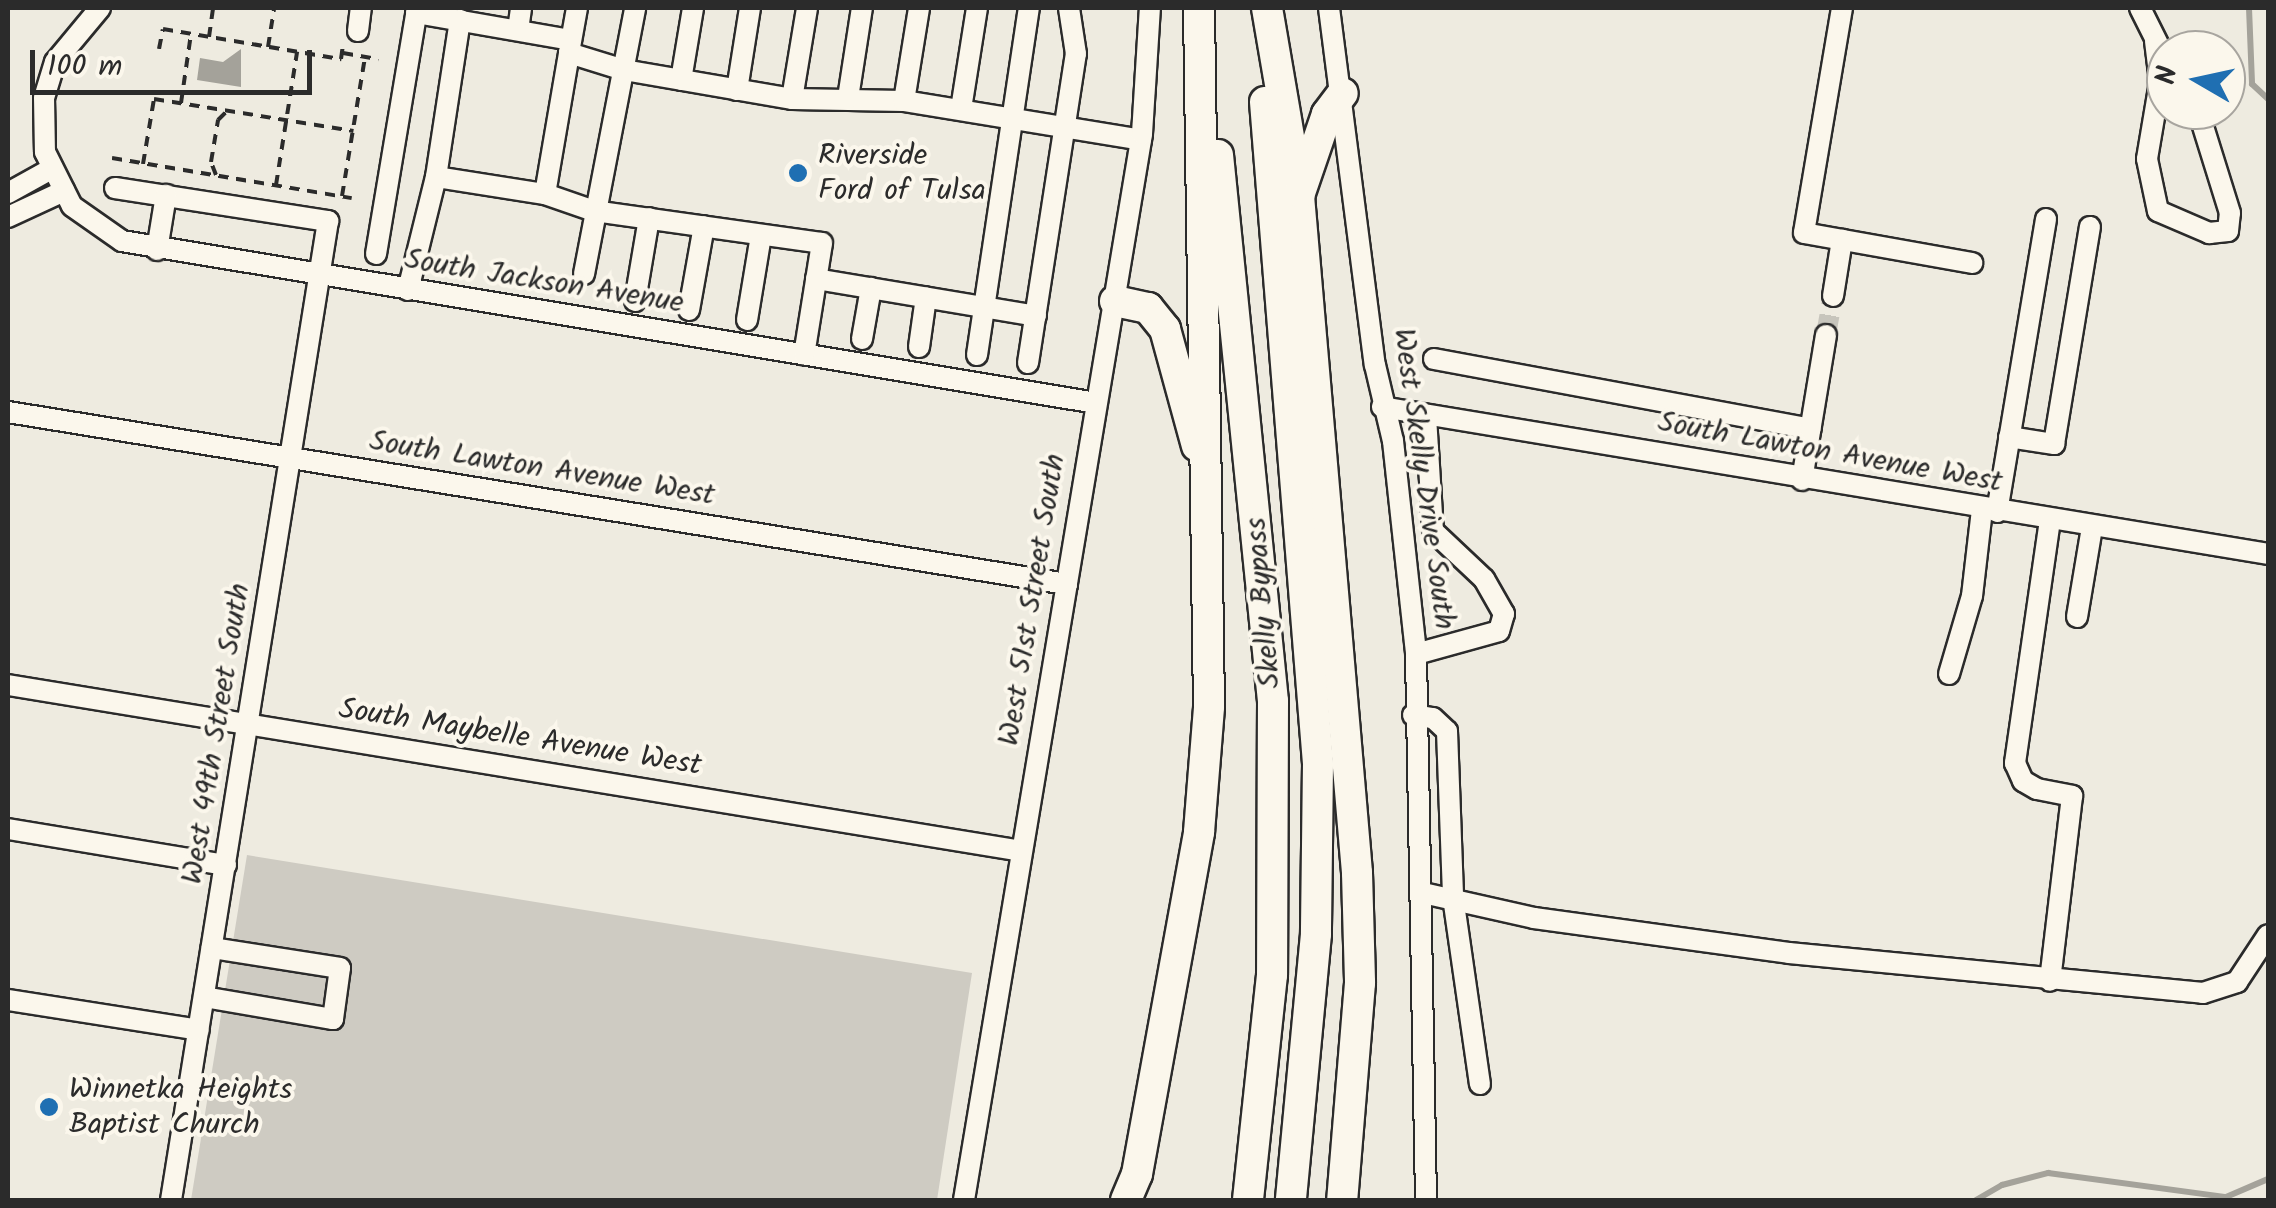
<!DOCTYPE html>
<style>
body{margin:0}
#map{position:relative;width:2276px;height:1208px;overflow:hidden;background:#eeebe0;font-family:Kalam,sans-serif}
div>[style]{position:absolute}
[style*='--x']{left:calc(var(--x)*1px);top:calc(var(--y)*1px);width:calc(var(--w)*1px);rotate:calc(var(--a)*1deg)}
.green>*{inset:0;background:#cecbc2}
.water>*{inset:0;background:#a4a29a}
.stream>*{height:6px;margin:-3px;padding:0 3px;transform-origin:3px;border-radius:3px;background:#a4a29a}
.minor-tunnel>*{height:20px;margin-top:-10px;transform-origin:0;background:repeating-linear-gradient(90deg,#c7c5bc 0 20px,transparent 0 30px)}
.path>*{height:4px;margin-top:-2px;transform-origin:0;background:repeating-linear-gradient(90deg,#2b2b2b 0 10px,transparent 0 18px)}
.roads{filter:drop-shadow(2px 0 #2b2b2b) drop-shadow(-2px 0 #2b2b2b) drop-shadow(0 2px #2b2b2b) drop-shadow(0 -2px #2b2b2b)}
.minor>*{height:20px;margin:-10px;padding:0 10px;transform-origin:10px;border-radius:10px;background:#fbf7ec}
.highway>*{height:30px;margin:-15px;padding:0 15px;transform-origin:15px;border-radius:15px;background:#fbf7ec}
.dots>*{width:28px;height:28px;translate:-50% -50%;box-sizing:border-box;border:5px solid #fbf7ec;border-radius:50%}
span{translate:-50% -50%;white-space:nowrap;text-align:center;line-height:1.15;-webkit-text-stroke:8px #fbf7ec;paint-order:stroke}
.poi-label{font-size:30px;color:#2b2b2b}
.left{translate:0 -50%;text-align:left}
.street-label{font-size:30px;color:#2b2b2b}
.frame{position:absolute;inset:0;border:10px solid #2b2b2b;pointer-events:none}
.north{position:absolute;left:2146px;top:30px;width:100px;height:100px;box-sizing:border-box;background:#fbf7ec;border:2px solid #a8a59f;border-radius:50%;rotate:279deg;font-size:28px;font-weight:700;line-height:40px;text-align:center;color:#2b2b2b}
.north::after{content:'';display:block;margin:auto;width:35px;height:45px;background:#1f6fb2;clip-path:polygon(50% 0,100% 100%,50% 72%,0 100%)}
.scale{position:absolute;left:30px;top:50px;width:282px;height:45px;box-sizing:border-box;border:5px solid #2b2b2b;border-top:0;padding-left:12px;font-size:30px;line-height:35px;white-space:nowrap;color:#2b2b2b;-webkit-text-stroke:8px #fbf7ec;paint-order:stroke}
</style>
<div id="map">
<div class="green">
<i style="clip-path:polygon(247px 855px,972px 973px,937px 1200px,191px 1200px)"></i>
</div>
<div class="water">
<i style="clip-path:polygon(241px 49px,241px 87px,197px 80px,200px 58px,223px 62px)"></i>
</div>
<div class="stream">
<i style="--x:2249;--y:8;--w:76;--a:87.7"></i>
<i style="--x:2252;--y:84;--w:22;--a:43"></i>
<i style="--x:1976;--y:1200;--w:30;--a:-30"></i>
<i style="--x:2002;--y:1185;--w:48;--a:-14.6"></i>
<i style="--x:2048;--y:1173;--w:180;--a:7.7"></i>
<i style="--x:2226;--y:1197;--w:46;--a:-23.2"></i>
</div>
<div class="minor-tunnel">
<i style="--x:1826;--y:335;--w:40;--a:-80"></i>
</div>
<div class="path">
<i style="--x:209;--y:37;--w:29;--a:-82"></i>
<i style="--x:268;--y:47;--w:39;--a:-81"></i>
<i style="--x:159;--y:49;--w:20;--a:-79"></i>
<i style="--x:163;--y:29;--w:181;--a:9.6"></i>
<i style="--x:341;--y:59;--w:14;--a:-82"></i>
<i style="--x:343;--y:53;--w:36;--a:10"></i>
<i style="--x:181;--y:103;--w:70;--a:-81.8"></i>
<i style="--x:112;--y:158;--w:243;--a:9.5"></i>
<i style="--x:143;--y:164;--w:66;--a:-80.4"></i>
<i style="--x:154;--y:99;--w:202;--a:9.1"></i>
<i style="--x:216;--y:175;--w:14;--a:-111"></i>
<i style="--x:211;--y:162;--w:43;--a:-80.5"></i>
<i style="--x:218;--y:120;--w:13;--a:-45"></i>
<i style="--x:276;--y:185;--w:135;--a:-81"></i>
<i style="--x:342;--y:196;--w:141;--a:-80.6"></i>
</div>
<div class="roads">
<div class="minor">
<i style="--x:100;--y:8;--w:70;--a:129.8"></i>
<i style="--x:55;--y:62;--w:37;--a:107"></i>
<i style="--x:44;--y:97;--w:55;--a:89"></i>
<i style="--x:45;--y:152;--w:60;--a:63.4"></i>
<i style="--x:72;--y:206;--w:61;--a:35"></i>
<i style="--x:122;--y:241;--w:987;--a:9.44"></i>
<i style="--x:577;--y:8;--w:46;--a:100.1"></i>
<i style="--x:569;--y:53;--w:58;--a:17.2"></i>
<i style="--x:624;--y:70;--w:170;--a:9.8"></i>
<i style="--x:792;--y:99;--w:112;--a:1"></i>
<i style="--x:904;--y:101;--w:240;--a:9.3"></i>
<i style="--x:1329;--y:8;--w:360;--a:82.7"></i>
<i style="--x:1375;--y:365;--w:78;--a:76.7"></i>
<i style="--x:1393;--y:441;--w:214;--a:83.8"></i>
<i style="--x:1416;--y:654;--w:546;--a:88.95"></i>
<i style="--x:1842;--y:8;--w:228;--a:99.6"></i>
<i style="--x:1804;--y:233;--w:171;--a:10.1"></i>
<i style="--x:2140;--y:8;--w:47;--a:63.4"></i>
<i style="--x:416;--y:13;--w:157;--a:9.9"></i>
<i style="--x:518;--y:30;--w:22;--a:-82"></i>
<i style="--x:358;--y:31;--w:23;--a:-83"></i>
<i style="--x:2155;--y:41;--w:41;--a:83"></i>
<i style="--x:2160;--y:82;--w:78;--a:99.6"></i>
<i style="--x:2147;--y:159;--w:53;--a:78.1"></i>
<i style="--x:2158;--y:211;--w:56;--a:23.3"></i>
<i style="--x:2209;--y:233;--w:19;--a:-6"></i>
<i style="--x:2228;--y:231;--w:18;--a:-84"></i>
<i style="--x:2230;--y:213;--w:108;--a:-107.3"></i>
<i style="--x:681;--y:80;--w:73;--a:-80.5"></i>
<i style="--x:737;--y:90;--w:83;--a:-81"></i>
<i style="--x:848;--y:98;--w:91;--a:-81.2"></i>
<i style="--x:792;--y:99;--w:92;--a:-80.6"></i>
<i style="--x:904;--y:101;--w:94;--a:-80.8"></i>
<i style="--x:961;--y:109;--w:102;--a:-81"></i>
<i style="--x:436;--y:177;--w:110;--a:8.9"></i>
<i style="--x:545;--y:194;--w:143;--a:-80.3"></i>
<i style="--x:115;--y:188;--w:216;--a:8.8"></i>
<i style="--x:328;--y:221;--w:992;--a:99.11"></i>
<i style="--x:8;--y:193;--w:51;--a:-29.1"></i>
<i style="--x:545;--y:194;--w:52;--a:19.1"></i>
<i style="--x:594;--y:211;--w:230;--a:8"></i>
<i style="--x:822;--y:243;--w:113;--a:99.1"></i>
<i style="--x:8;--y:217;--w:62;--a:-24.9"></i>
<i style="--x:157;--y:250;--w:56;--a:-80.7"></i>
<i style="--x:376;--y:254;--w:249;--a:-80.5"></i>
<i style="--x:584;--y:274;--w:271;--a:-79.1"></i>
<i style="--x:816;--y:279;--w:223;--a:9.5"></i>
<i style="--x:408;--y:290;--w:116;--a:-76.1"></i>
<i style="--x:436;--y:177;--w:159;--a:-81.3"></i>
<i style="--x:1833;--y:296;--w:57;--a:-80.9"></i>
<i style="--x:635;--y:301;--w:84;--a:-80.4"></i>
<i style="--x:689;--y:310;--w:85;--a:-79.9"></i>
<i style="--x:747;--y:320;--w:86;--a:-80.6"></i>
<i style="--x:862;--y:339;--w:52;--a:-80"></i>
<i style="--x:919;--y:347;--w:50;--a:-82"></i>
<i style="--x:977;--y:355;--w:351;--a:-81.5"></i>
<i style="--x:1434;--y:359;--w:383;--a:10.5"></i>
<i style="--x:1028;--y:363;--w:313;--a:-81.2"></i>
<i style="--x:1076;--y:54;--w:47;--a:-98.7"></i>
<i style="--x:1382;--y:407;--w:898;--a:9.42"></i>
<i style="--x:8;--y:412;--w:1073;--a:9.23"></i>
<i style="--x:2009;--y:437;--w:46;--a:8.8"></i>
<i style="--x:2054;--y:444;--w:220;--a:-80.6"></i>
<i style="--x:1802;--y:480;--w:147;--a:-80.6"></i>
<i style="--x:1997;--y:512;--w:297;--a:-80.5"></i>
<i style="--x:2050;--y:520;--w:246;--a:98.2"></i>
<i style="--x:2015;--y:763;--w:20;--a:66"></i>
<i style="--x:2023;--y:781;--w:16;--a:30"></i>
<i style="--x:2037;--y:789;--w:36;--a:11"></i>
<i style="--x:2072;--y:796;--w:186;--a:96.8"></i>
<i style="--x:2077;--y:617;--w:91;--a:-80.5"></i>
<i style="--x:1416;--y:654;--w:86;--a:-15.5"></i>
<i style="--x:1499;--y:631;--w:18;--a:-74"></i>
<i style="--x:1504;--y:614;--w:40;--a:-119.7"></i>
<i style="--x:1484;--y:579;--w:70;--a:-136.7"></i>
<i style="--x:1433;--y:531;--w:116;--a:-93.5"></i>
<i style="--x:1949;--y:674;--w:81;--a:-73.6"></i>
<i style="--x:1972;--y:596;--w:87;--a:-83.4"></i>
<i style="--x:8;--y:685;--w:1027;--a:9.3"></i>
<i style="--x:1413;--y:715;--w:20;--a:9"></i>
<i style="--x:1433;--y:718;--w:19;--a:43"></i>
<i style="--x:1447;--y:731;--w:166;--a:87.9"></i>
<i style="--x:1453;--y:897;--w:189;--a:81.8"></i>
<i style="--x:8;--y:829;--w:221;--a:9.4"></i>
<i style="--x:1423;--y:893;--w:114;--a:12.7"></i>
<i style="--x:1534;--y:918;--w:257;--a:7.8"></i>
<i style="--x:1789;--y:953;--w:416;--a:5.5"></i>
<i style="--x:2203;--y:993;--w:36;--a:-18"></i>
<i style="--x:2237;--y:982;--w:56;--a:-56.6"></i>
<i style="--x:204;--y:997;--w:131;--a:9.7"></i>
<i style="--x:333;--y:1019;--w:51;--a:-82.2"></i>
<i style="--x:340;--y:968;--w:130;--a:-171.1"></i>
<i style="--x:8;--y:1000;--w:193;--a:8.9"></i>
<i style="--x:964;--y:1200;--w:1081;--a:-80.52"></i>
<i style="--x:1142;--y:134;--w:126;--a:-86.4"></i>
</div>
<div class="highway">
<i style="--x:1267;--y:8;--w:191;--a:80.3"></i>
<i style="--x:1299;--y:196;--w:679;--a:85.1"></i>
<i style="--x:1357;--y:873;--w:110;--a:88.4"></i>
<i style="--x:1360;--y:983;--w:218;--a:94.7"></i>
<i style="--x:1265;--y:102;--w:664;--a:85.42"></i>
<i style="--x:1318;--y:764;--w:170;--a:90.7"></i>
<i style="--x:1316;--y:934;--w:267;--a:95.4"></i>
<i style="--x:1218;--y:155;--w:549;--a:84.25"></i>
<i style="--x:1273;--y:701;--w:274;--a:90.2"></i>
<i style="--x:1272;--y:975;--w:226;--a:96.1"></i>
<i style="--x:1300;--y:193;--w:83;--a:-71.1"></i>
<i style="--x:1327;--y:114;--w:26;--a:-53"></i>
<i style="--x:1115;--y:301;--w:34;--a:12"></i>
<i style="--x:1148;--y:308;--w:27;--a:51"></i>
<i style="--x:1165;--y:329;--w:121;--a:74.7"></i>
<i style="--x:1126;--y:1200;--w:28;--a:-67"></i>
<i style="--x:1137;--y:1174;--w:348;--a:-79.7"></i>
<i style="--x:1199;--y:832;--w:125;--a:-85.4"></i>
<i style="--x:1209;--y:707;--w:699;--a:-90.82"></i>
</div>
</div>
<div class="dots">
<i style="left:798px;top:173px;background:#1f6fb2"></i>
<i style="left:49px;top:1107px;background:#1f6fb2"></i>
</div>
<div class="poi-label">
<span class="left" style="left:818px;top:173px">Riverside<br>Ford of Tulsa</span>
<span class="left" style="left:69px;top:1107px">Winnetka Heights<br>Baptist Church</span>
</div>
<div class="street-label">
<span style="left:544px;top:282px;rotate:9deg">South Jackson Avenue</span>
<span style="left:1830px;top:453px;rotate:10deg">South Lawton Avenue West</span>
<span style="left:542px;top:469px;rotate:9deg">South Lawton Avenue West</span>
<span style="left:1423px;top:479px;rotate:82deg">West Skelly Drive South</span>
<span style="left:1033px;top:600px;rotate:-81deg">West 51st Street South</span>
<span style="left:1264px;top:603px;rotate:-95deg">Skelly Bypass</span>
<span style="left:217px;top:734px;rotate:-81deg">West 49th Street South</span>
<span style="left:520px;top:738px;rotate:9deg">South Maybelle Avenue West</span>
</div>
<div class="frame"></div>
<div class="north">N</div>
<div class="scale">100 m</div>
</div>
